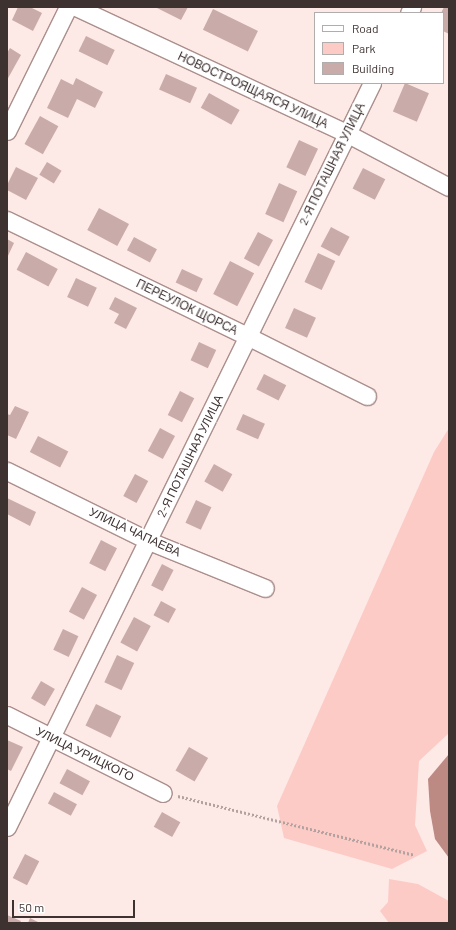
<!DOCTYPE html>
<meta charset="utf-8">
<style>
body{margin:0}
#map{position:relative;width:456px;height:930px;overflow:hidden;background:#fdeae7;font-family:Barlow,sans-serif}
div>[style]{position:absolute}
[style*='--x']{left:calc(var(--x)*1px);top:calc(var(--y)*1px);width:calc(var(--w)*1px);rotate:calc(var(--a)*1deg)}
.green>*{inset:0;background:#fdcbc5}
.water>*{inset:0;background:#bd8983}
.building>*{inset:0;background:#c9aca9;transform-origin:0 0}
.path>*{height:2.5px;margin-top:-1.25px;transform-origin:0;background:repeating-linear-gradient(90deg,#b2a2a0 0 2px,transparent 0 4px)}
.roads{filter:drop-shadow(1px 0 #ab8f8c) drop-shadow(-1px 0 #ab8f8c) drop-shadow(0 1px #ab8f8c) drop-shadow(0 -1px #ab8f8c)}
.street>*{height:17px;margin:-8.5px;padding:0 8.5px;transform-origin:8.5px;border-radius:8.5px;background:#fff}
span{translate:-50% -50%;white-space:nowrap;text-align:center;line-height:1.15;-webkit-text-stroke:3.5px #fff;paint-order:stroke}
.street-label{font-size:12px;color:#3e3231}
.frame{position:absolute;inset:0;border:8px solid #3e3231;pointer-events:none}
.legend{position:absolute;left:314px;top:12px;width:130px;height:72px;box-sizing:border-box;background:#fff;border:1px solid #b2adad;margin:0;padding:5px 7px;list-style:none;font-size:12px;color:#3e3231}
.legend li{display:flex;align-items:center;gap:8px;height:20px}
.legend b{width:20px;border:1px solid #b2adad}
.scale{position:absolute;left:12px;top:900px;width:123px;height:18px;box-sizing:border-box;border:2px solid #3e3231;border-top:0;padding-left:5px;font-size:12px;line-height:14px;white-space:nowrap;color:#3e3231;-webkit-text-stroke:3px #fff;paint-order:stroke}
</style>
<div id="map">
<div class="green">
<i style="clip-path:polygon(449px 428px,449px 733px,419px 761px,415px 825px,427px 851px,392px 869px,284px 838px,277px 806px,434px 452px)"></i>
<i style="clip-path:polygon(389px 879px,418px 884px,449px 901px,449px 923px,389px 923px,380px 911px,388px 902px)"></i>
</div>
<div class="water">
<i style="clip-path:polygon(449px 754px,449px 858px,435px 839px,430px 811px,428px 779px)"></i>
</div>
<div class="building">
<i style="clip-path:polygon(18px 7px,30px 7px,42px 13px,33px 31px,12px 20px)"></i>
<i style="clip-path:polygon(155px 7px,188px 7px,181px 20px)"></i>
<i style="clip-path:polygon(444px 7px,449px 7px,449px 34px,443px 31px,443px 13px,441px 13px)"></i>
<i style="left:213px;top:9px;width:50px;height:23px;rotate:26deg"></i>
<i style="left:86px;top:36px;width:32px;height:17px;rotate:26deg"></i>
<i style="clip-path:polygon(10px 48px,21px 55px,7px 80px,7px 53px)"></i>
<i style="left:166px;top:74px;width:34px;height:17px;rotate:24deg"></i>
<i style="clip-path:polygon(76px 78px,103px 92px,95px 108px,77px 99px,68px 118px,47px 108px,61px 79px,73px 85px)"></i>
<i style="left:405px;top:83px;width:26px;height:31px;rotate:23deg"></i>
<i style="left:209px;top:93px;width:35px;height:17px;rotate:29deg"></i>
<i style="left:40px;top:116px;width:21px;height:32px;rotate:29deg"></i>
<i style="left:299px;top:140px;width:21px;height:30px;rotate:25deg"></i>
<i style="left:47px;top:162px;width:17px;height:15px;rotate:31deg"></i>
<i style="clip-path:polygon(16px 167px,38px 178px,26px 200px,7px 190px,7px 185px)"></i>
<i style="left:363px;top:168px;width:25px;height:23px;rotate:27deg"></i>
<i style="left:279px;top:183px;width:20px;height:34px;rotate:24deg"></i>
<i style="left:99px;top:208px;width:34px;height:25px;rotate:28deg"></i>
<i style="left:331px;top:227px;width:21px;height:22px;rotate:28deg"></i>
<i style="left:258px;top:232px;width:17px;height:30px;rotate:28deg"></i>
<i style="left:134px;top:237px;width:26px;height:15px;rotate:28deg"></i>
<i style="clip-path:polygon(7px 239px,14px 243px,7px 258px)"></i>
<i style="left:26px;top:252px;width:36px;height:20px;rotate:28deg"></i>
<i style="left:318px;top:253px;width:19px;height:32px;rotate:25deg"></i>
<i style="left:230px;top:261px;width:27px;height:37px;rotate:27deg"></i>
<i style="left:182px;top:269px;width:23px;height:15px;rotate:25deg"></i>
<i style="left:76px;top:278px;width:23px;height:21px;rotate:25deg"></i>
<i style="clip-path:polygon(115px 297px,137px 308px,126px 329px,114px 323px,119px 314px,109px 309px)"></i>
<i style="left:294px;top:308px;width:24px;height:22px;rotate:24deg"></i>
<i style="left:199px;top:342px;width:19px;height:20px;rotate:25deg"></i>
<i style="left:264px;top:374px;width:25px;height:17px;rotate:27deg"></i>
<i style="left:180px;top:391px;width:16px;height:27px;rotate:27deg"></i>
<i style="clip-path:polygon(15px 406px,29px 412px,16px 439px,7px 435px,7px 414px,10px 415px)"></i>
<i style="left:243px;top:414px;width:24px;height:17px;rotate:24deg"></i>
<i style="left:160px;top:428px;width:17px;height:26px;rotate:28deg"></i>
<i style="left:38px;top:436px;width:34px;height:18px;rotate:27deg"></i>
<i style="left:214px;top:464px;width:21px;height:20px;rotate:29deg"></i>
<i style="left:135px;top:474px;width:15px;height:25px;rotate:28deg"></i>
<i style="clip-path:polygon(7px 498px,36px 512px,30px 526px,7px 514px)"></i>
<i style="left:196px;top:500px;width:17px;height:25px;rotate:25deg"></i>
<i style="left:101px;top:540px;width:18px;height:26px;rotate:27deg"></i>
<i style="left:162px;top:564px;width:13px;height:24px;rotate:27deg"></i>
<i style="left:82px;top:587px;width:17px;height:28px;rotate:28deg"></i>
<i style="left:161px;top:601px;width:17px;height:16px;rotate:28deg"></i>
<i style="left:134px;top:617px;width:19px;height:29px;rotate:28deg"></i>
<i style="left:63px;top:629px;width:17px;height:23px;rotate:25deg"></i>
<i style="left:117px;top:655px;width:19px;height:30px;rotate:25deg"></i>
<i style="left:41px;top:681px;width:16px;height:20px;rotate:30deg"></i>
<i style="left:96px;top:704px;width:28px;height:24px;rotate:26deg"></i>
<i style="clip-path:polygon(7px 740px,23px 747px,11px 771px,7px 769px)"></i>
<i style="left:189px;top:747px;width:22px;height:27px;rotate:30deg"></i>
<i style="left:67px;top:769px;width:26px;height:16px;rotate:28deg"></i>
<i style="left:54px;top:792px;width:26px;height:13px;rotate:28deg"></i>
<i style="left:162px;top:812px;width:21px;height:17px;rotate:29deg"></i>
<i style="left:25px;top:854px;width:16px;height:27px;rotate:27deg"></i>
<i style="clip-path:polygon(7px 915px,21px 921px,20px 923px,7px 923px)"></i>
<i style="clip-path:polygon(30px 918px,40px 923px,28px 923px)"></i>
</div>
<div class="path">
<i style="--x:178;--y:796;--w:243;--a:14"></i>
</div>
<div class="roads">
<div class="street">
<i style="--x:76;--y:7;--w:298;--a:25"></i>
<i style="--x:346;--y:133;--w:116;--a:27.7"></i>
<i style="--x:409;--y:13;--w:7;--a:-63"></i>
<i style="--x:7;--y:131;--w:138;--a:-63.8"></i>
<i style="--x:7;--y:220;--w:269;--a:25.8"></i>
<i style="--x:249;--y:337;--w:132;--a:26.6"></i>
<i style="--x:7;--y:471;--w:158;--a:26.2"></i>
<i style="--x:149;--y:541;--w:125;--a:22.1"></i>
<i style="--x:7;--y:715;--w:174;--a:26.6"></i>
<i style="--x:7;--y:827;--w:829;--a:-63.87"></i>
</div>
</div>
<div class="street-label">
<span style="left:253px;top:90px;rotate:25deg">НОВОСТРОЯЩАЯСЯ УЛИЦА</span>
<span style="left:332px;top:164px;rotate:-64deg">2-Я ПОТАШНАЯ УЛИЦА</span>
<span style="left:187px;top:307px;rotate:26deg">ПЕРЕУЛОК ЩОРСА</span>
<span style="left:190px;top:456px;rotate:-64deg">2-Я ПОТАШНАЯ УЛИЦА</span>
<span style="left:135px;top:532px;rotate:25deg">УЛИЦА ЧАПАЕВА</span>
<span style="left:85px;top:754px;rotate:26deg">УЛИЦА УРИЦКОГО</span>
</div>
<div class="frame"></div>
<ul class="legend">
<li><b style="height:5px;background:#fff"></b>Road</li>
<li><b style="height:11px;background:#fdcbc5"></b>Park</li>
<li><b style="height:11px;background:#c9aca9"></b>Building</li>
</ul>
<div class="scale">50 m</div>
</div>
